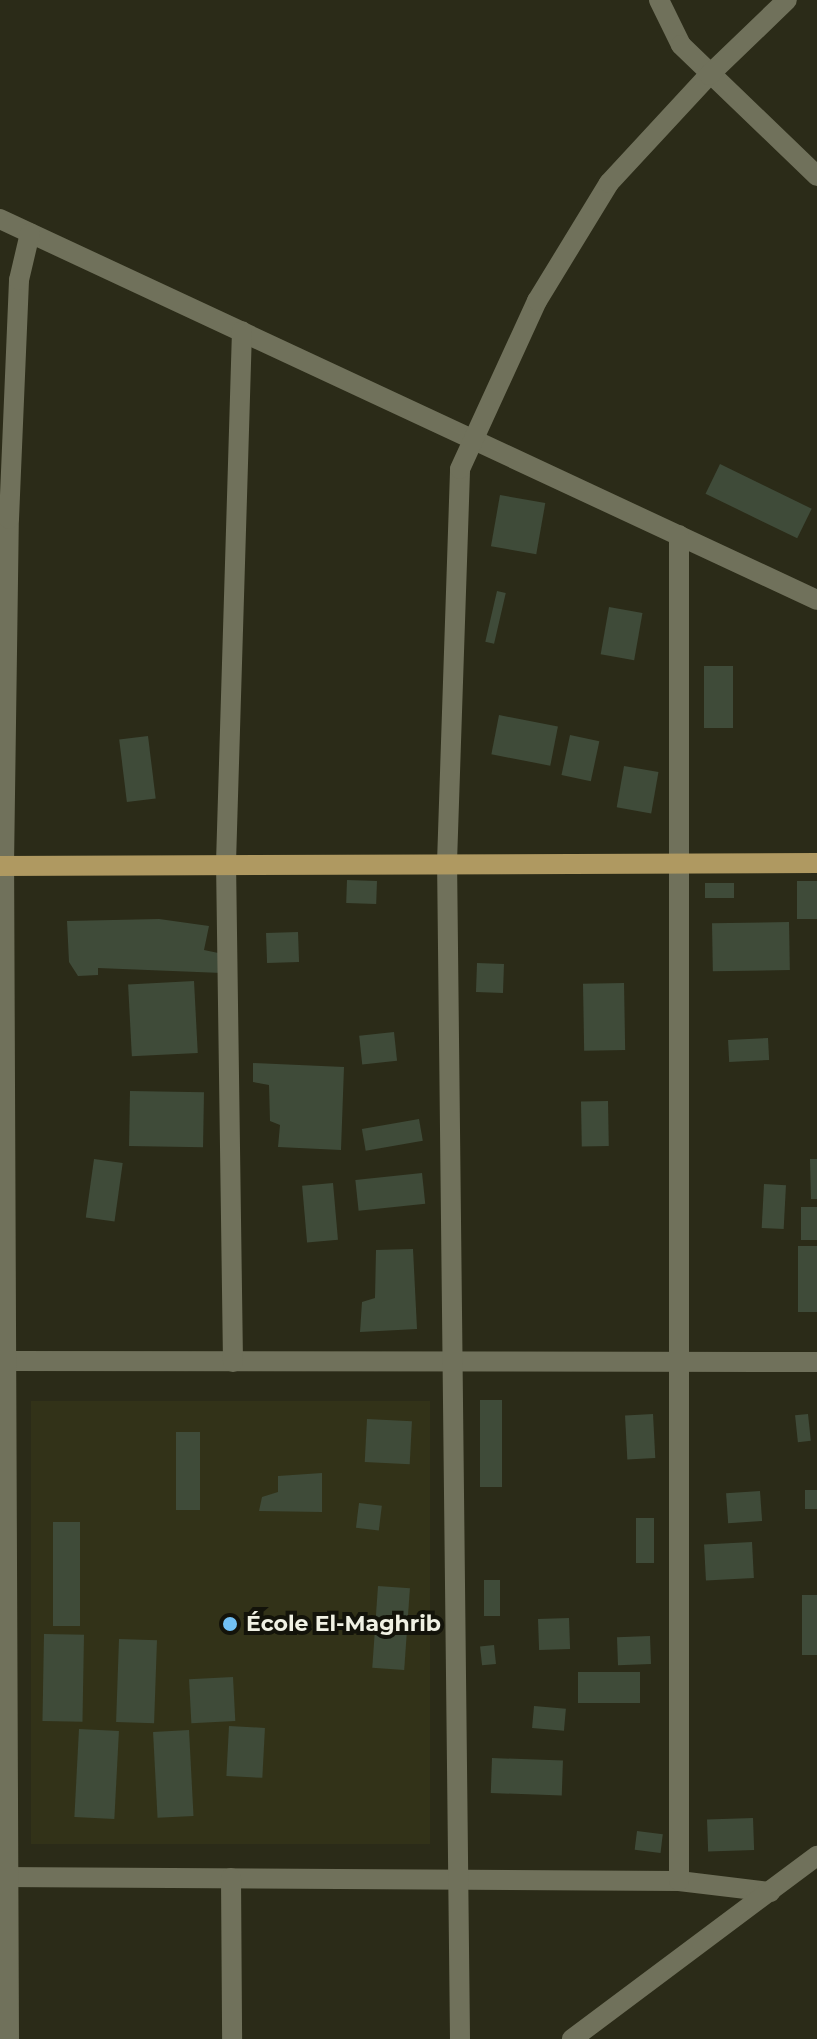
<!DOCTYPE html>
<meta charset="utf-8">
<style>
body{margin:0}
#map{position:relative;width:817px;height:2039px;overflow:hidden;background:#2b2b18;font-family:Montserrat,sans-serif}
div>[style]{position:absolute}
[style*='--x']{left:calc(var(--x)*1px);top:calc(var(--y)*1px);width:calc(var(--w)*1px);rotate:calc(var(--a)*1deg)}
.built>*{inset:0;background:#323218;transform-origin:0 0}
.building>*{inset:0;background:#3f4b39;transform-origin:0 0}
.minor>*{height:20px;margin:-10px;padding:0 10px;transform-origin:10px;border-radius:10px;background:#70715b}
.primary>*{height:20px;margin:-10px;padding:0 10px;transform-origin:10px;border-radius:10px;background:#af9961}
.dots>*{width:22px;height:22px;translate:-50% -50%;box-sizing:border-box;border:4px solid #13130a;border-radius:50%}
span{translate:-50% -50%;white-space:nowrap;text-align:center;line-height:1.15;-webkit-text-stroke:8px #13130a;paint-order:stroke}
.poi-label{font-size:22px;color:#f0f1e4;font-weight:700}
.left{translate:0 -50%;text-align:left}
</style>
<div id="map">
<div class="built">
<i style="left:430px;top:1401px;width:443px;height:399px;rotate:90deg"></i>
</div>
<div class="building">
<i style="left:720px;top:464px;width:102px;height:33px;rotate:26deg"></i>
<i style="left:500px;top:495px;width:46px;height:52px;rotate:10deg"></i>
<i style="left:497px;top:591px;width:9px;height:52px;rotate:13deg"></i>
<i style="left:609px;top:607px;width:34px;height:48px;rotate:10deg"></i>
<i style="left:704px;top:666px;width:29px;height:62px"></i>
<i style="left:499px;top:715px;width:60px;height:40px;rotate:11deg"></i>
<i style="left:570px;top:735px;width:30px;height:41px;rotate:12deg"></i>
<i style="left:148px;top:736px;width:63px;height:29px;rotate:83deg"></i>
<i style="left:624px;top:766px;width:35px;height:42px;rotate:10deg"></i>
<i style="left:347px;top:880px;width:30px;height:23px;rotate:2deg"></i>
<i style="left:817px;top:881px;width:38px;height:20px;rotate:90deg"></i>
<i style="left:705px;top:883px;width:29px;height:15px"></i>
<i style="clip-path:polygon(159px 919px,209px 926px,204px 950px,223px 954px,222px 973px,98px 968px,98px 975px,78px 976px,69px 962px,67px 921px)"></i>
<i style="left:789px;top:922px;width:48px;height:77px;rotate:89deg"></i>
<i style="left:298px;top:932px;width:30px;height:32px;rotate:88deg"></i>
<i style="left:477px;top:963px;width:27px;height:29px;rotate:2deg"></i>
<i style="left:194px;top:981px;width:72px;height:66px;rotate:87deg"></i>
<i style="left:624px;top:983px;width:67px;height:41px;rotate:89deg"></i>
<i style="left:394px;top:1032px;width:29px;height:35px;rotate:84deg"></i>
<i style="left:768px;top:1038px;width:22px;height:40px;rotate:87deg"></i>
<i style="clip-path:polygon(253px 1063px,344px 1067px,341px 1150px,278px 1147px,280px 1125px,270px 1121px,269px 1085px,253px 1082px)"></i>
<i style="left:130px;top:1091px;width:74px;height:55px;rotate:1deg"></i>
<i style="left:608px;top:1101px;width:45px;height:27px;rotate:89deg"></i>
<i style="left:419px;top:1119px;width:22px;height:58px;rotate:80deg"></i>
<i style="left:94px;top:1159px;width:29px;height:59px;rotate:8deg"></i>
<i style="clip-path:polygon(810px 1159px,817px 1159px,817px 1199px,811px 1199px)"></i>
<i style="left:422px;top:1173px;width:31px;height:67px;rotate:84deg"></i>
<i style="left:333px;top:1183px;width:57px;height:31px;rotate:85deg"></i>
<i style="left:764px;top:1184px;width:22px;height:44px;rotate:3deg"></i>
<i style="left:801px;top:1207px;width:16px;height:33px"></i>
<i style="left:798px;top:1246px;width:19px;height:66px"></i>
<i style="clip-path:polygon(413px 1249px,417px 1329px,360px 1332px,362px 1302px,375px 1298px,376px 1250px)"></i>
<i style="left:480px;top:1400px;width:22px;height:87px"></i>
<i style="left:653px;top:1414px;width:44px;height:28px;rotate:87deg"></i>
<i style="left:808px;top:1414px;width:27px;height:13px;rotate:84deg"></i>
<i style="left:367px;top:1419px;width:45px;height:43px;rotate:3deg"></i>
<i style="left:176px;top:1432px;width:24px;height:78px"></i>
<i style="clip-path:polygon(322px 1473px,322px 1512px,259px 1511px,262px 1497px,278px 1492px,278px 1476px)"></i>
<i style="left:805px;top:1490px;width:12px;height:19px"></i>
<i style="left:760px;top:1491px;width:30px;height:34px;rotate:86deg"></i>
<i style="left:359px;top:1503px;width:23px;height:25px;rotate:7deg"></i>
<i style="left:636px;top:1518px;width:18px;height:45px"></i>
<i style="left:53px;top:1522px;width:27px;height:104px"></i>
<i style="left:752px;top:1542px;width:36px;height:48px;rotate:87deg"></i>
<i style="left:484px;top:1580px;width:16px;height:36px"></i>
<i style="left:378px;top:1586px;width:32px;height:82px;rotate:4deg"></i>
<i style="left:802px;top:1595px;width:15px;height:60px"></i>
<i style="left:569px;top:1618px;width:31px;height:31px;rotate:88deg"></i>
<i style="left:44px;top:1634px;width:40px;height:87px;rotate:1deg"></i>
<i style="left:650px;top:1636px;width:28px;height:33px;rotate:88deg"></i>
<i style="left:119px;top:1639px;width:38px;height:83px;rotate:2deg"></i>
<i style="left:494px;top:1645px;width:19px;height:14px;rotate:84deg"></i>
<i style="left:640px;top:1672px;width:31px;height:62px;rotate:90deg"></i>
<i style="left:233px;top:1677px;width:44px;height:44px;rotate:87deg"></i>
<i style="left:534px;top:1706px;width:32px;height:22px;rotate:5deg"></i>
<i style="left:229px;top:1726px;width:36px;height:50px;rotate:3deg"></i>
<i style="left:79px;top:1729px;width:40px;height:88px;rotate:3deg"></i>
<i style="left:189px;top:1730px;width:86px;height:36px;rotate:87deg"></i>
<i style="left:492px;top:1758px;width:71px;height:35px;rotate:2deg"></i>
<i style="left:753px;top:1818px;width:32px;height:46px;rotate:88deg"></i>
<i style="left:637px;top:1831px;width:26px;height:19px;rotate:7deg"></i>
</div>
<div class="minor">
<i style="--x:659;--y:0;--w:50;--a:63.9"></i>
<i style="--x:681;--y:45;--w:189;--a:43.9"></i>
<i style="--x:0;--y:219;--w:901;--a:25"></i>
<i style="--x:0;--y:1361;--w:817;--a:0.07"></i>
<i style="--x:233;--y:1362;--w:499;--a:-90.8"></i>
<i style="--x:226;--y:863;--w:532;--a:-88.28"></i>
<i style="--x:0;--y:1877;--w:679;--a:0.34"></i>
<i style="--x:679;--y:1881;--w:92;--a:6.9"></i>
<i style="--x:231;--y:1878;--w:161;--a:89.6"></i>
<i style="--x:679;--y:1881;--w:1346;--a:-90"></i>
<i style="--x:9;--y:2039;--w:1173;--a:-90.24"></i>
<i style="--x:4;--y:866;--w:347;--a:-89.2"></i>
<i style="--x:9;--y:519;--w:239;--a:-87.6"></i>
<i style="--x:19;--y:280;--w:48;--a:-76.8"></i>
<i style="--x:460;--y:2039;--w:1176;--a:-90.63"></i>
<i style="--x:447;--y:863;--w:394;--a:-88.1"></i>
<i style="--x:460;--y:469;--w:185;--a:-65.4"></i>
<i style="--x:537;--y:301;--w:138;--a:-58.6"></i>
<i style="--x:609;--y:183;--w:147;--a:-47.2"></i>
<i style="--x:709;--y:75;--w:108;--a:-43.9"></i>
<i style="--x:572;--y:2039;--w:306;--a:-36.8"></i>
</div>
<div class="primary">
<i style="--x:0;--y:866;--w:817;--a:-0.21"></i>
</div>
<div class="dots">
<i style="left:230px;top:1624px;background:#72c1f5"></i>
</div>
<div class="poi-label">
<span class="left" style="left:246px;top:1624px">École El-Maghrib</span>
</div>
</div>
